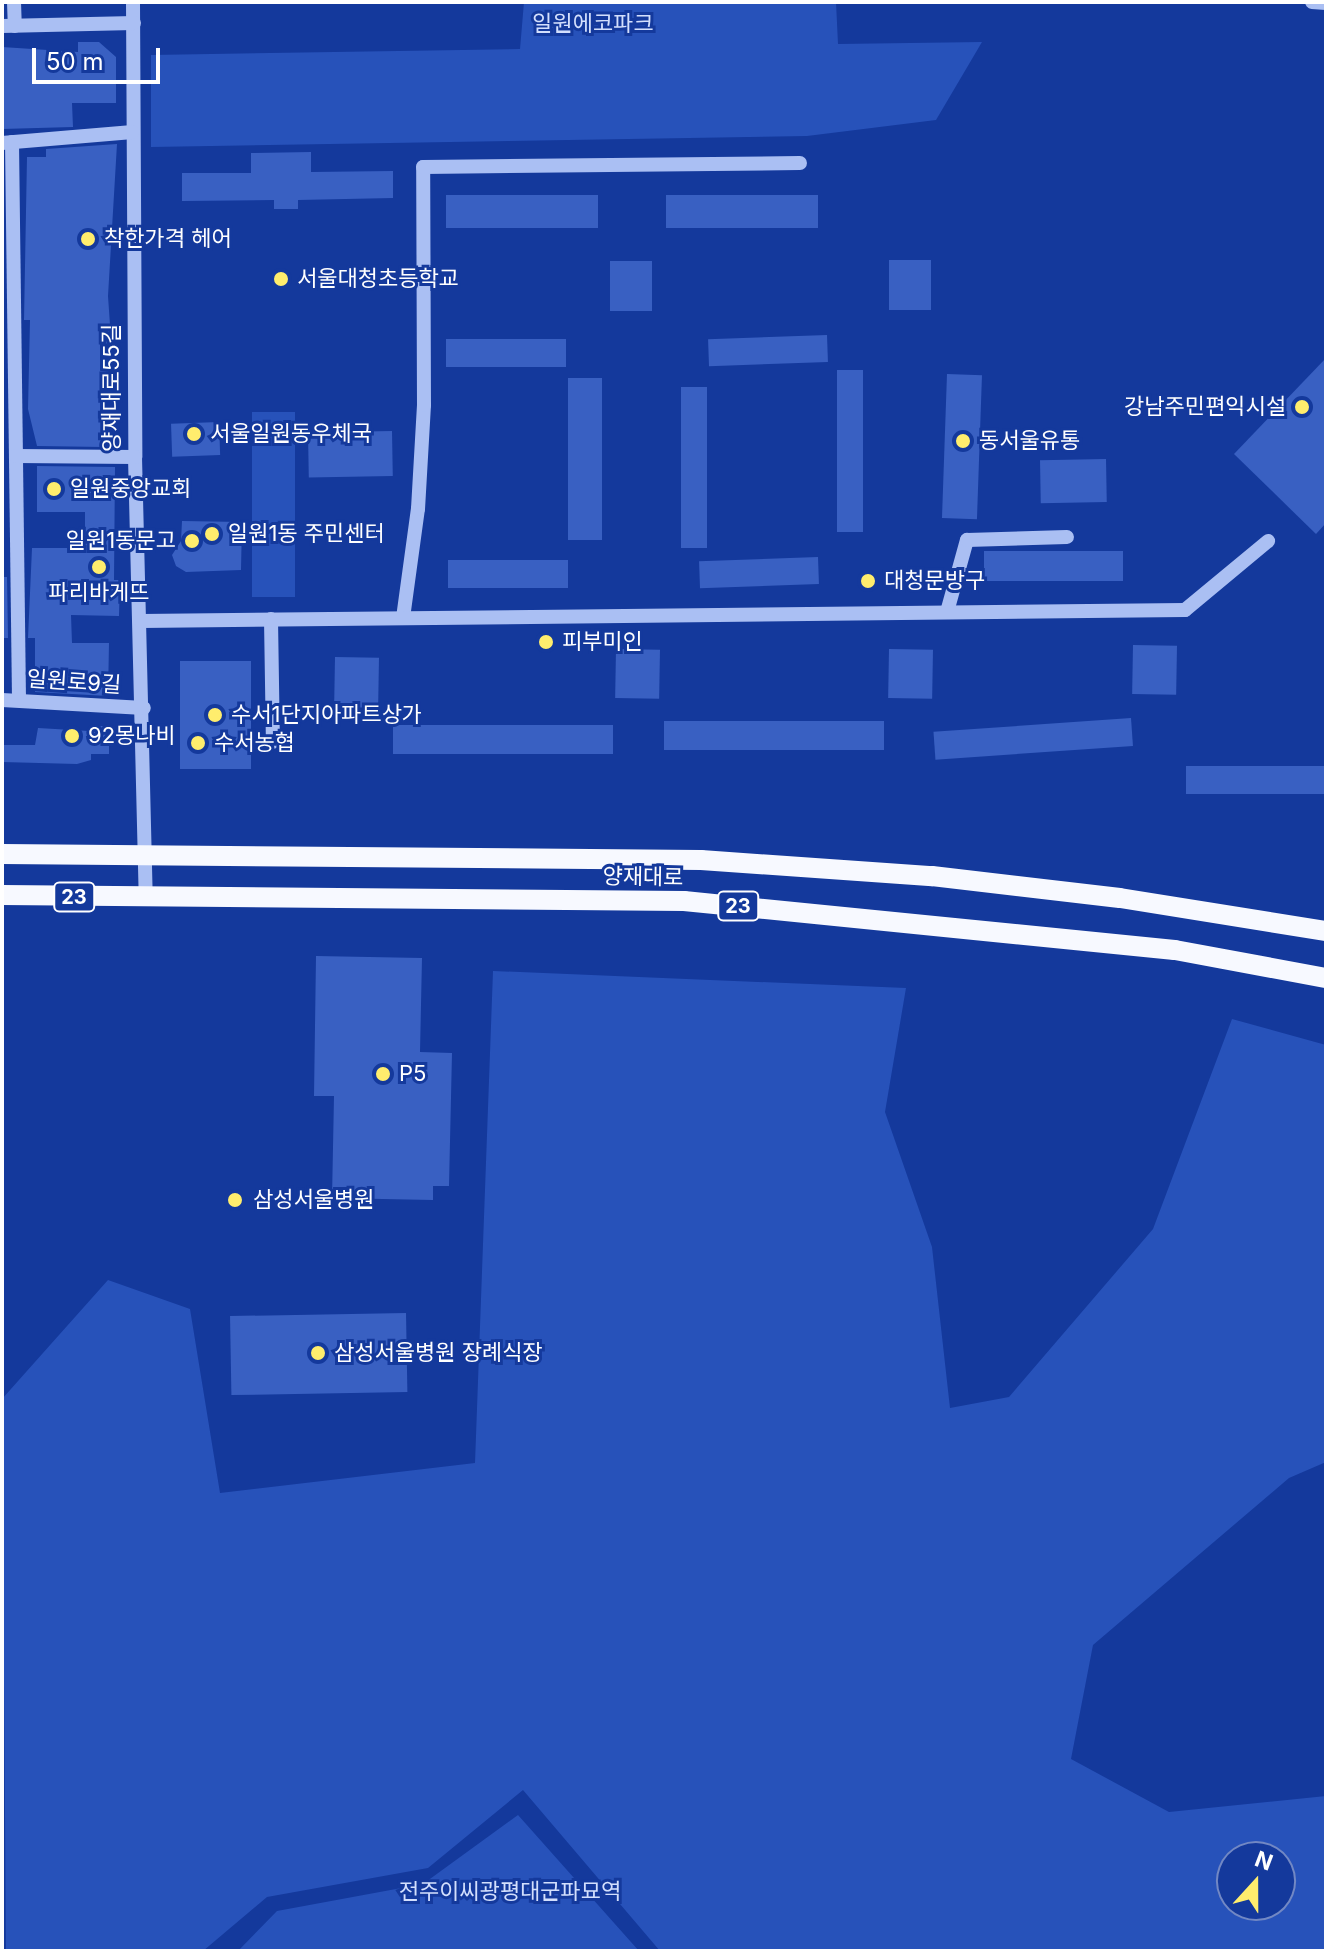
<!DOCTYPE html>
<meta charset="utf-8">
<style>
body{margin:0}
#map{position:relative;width:1328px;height:1953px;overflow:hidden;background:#14399c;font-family:Inter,"Noto Sans KR",sans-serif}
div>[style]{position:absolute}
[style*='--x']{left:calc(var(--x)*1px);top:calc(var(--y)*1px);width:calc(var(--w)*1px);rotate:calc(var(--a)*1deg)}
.green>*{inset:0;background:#2752ba;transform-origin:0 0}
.building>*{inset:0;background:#3960c2;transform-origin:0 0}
.minor>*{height:14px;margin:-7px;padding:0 7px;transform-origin:7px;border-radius:7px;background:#aabff3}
.major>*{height:20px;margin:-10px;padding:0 10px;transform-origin:10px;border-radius:10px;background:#f7f9ff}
.dots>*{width:22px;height:22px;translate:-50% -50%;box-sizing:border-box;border:4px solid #14399c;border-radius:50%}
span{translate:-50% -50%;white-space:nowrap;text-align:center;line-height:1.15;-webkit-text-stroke:6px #14399c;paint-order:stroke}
.shield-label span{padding:2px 6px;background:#14399c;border:2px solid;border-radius:6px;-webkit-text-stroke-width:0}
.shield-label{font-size:20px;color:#fff;font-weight:700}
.park-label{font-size:22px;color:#d3dffd}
.poi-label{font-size:22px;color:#fff}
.left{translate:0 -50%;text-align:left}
.right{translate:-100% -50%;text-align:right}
.street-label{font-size:22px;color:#fff}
.frame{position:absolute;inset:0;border:4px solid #fff;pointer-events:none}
.north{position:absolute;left:1216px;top:1841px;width:80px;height:80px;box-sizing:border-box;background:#14399c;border:2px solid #7288c4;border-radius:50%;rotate:21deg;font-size:22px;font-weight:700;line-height:32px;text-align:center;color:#fff}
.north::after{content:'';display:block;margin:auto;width:28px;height:36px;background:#ffed6d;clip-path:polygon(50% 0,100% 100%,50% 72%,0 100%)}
.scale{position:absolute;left:32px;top:48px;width:128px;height:36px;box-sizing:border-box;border:4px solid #fff;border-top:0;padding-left:10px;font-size:24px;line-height:28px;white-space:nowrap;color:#fff;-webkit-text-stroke:6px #14399c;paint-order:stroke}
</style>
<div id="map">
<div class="green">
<i style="clip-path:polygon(524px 2px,836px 2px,838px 44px,982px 42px,936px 120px,807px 136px,151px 147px,151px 55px,520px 49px)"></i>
<i style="left:252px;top:412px;width:43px;height:185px"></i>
<i style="clip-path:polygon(evenodd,493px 971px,906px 988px,885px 1112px,932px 1247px,950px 1408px,1009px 1397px,1153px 1229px,1232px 1019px,1326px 1045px,1326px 1462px,1289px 1478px,1093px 1645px,1071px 1759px,1169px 1812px,1326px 1796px,1326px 1951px,660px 1951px,523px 1790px,428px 1868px,267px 1897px,203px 1951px,6px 1951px,2px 1399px,108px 1280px,190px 1309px,220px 1493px,475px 1463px,493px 971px,1280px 1857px,1280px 1905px,1232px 1905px,1232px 1857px,1280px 1857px)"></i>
<i style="clip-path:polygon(518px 1815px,639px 1951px,238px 1951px,277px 1911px,423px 1884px)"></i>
</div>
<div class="building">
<i style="clip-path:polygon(78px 42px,99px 42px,116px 57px,116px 103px,72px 103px,73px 127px,2px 129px,2px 47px,78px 52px)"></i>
<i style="clip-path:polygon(117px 144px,108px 296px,114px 383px,103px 383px,103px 447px,37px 446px,28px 409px,30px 320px,24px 320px,27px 157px,46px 157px,46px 149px)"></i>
<i style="clip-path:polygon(311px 152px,311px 172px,393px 171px,393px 198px,298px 200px,298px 209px,274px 209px,274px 200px,182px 201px,182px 173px,251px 173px,251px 153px)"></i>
<i style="left:598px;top:195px;width:33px;height:152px;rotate:90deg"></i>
<i style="left:818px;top:195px;width:33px;height:152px;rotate:90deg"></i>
<i style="left:889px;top:260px;width:42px;height:50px"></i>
<i style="left:652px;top:261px;width:50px;height:42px;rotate:90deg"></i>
<i style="left:827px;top:335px;width:27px;height:119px;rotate:88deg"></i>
<i style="left:446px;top:339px;width:120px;height:28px"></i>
<i style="clip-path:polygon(1326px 358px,1326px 523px,1316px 534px,1234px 454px)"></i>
<i style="left:837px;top:370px;width:26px;height:162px"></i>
<i style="left:947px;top:374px;width:35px;height:144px;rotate:2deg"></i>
<i style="left:568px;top:378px;width:34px;height:162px"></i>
<i style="left:681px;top:387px;width:26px;height:161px"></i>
<i style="left:219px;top:422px;width:33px;height:48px;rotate:88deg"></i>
<i style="left:392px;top:431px;width:45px;height:84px;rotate:89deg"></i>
<i style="left:1106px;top:459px;width:43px;height:66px;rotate:89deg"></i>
<i style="clip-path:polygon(37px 466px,115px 467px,114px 580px,120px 580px,119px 616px,71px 615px,72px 643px,109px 643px,108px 696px,35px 692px,35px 638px,28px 638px,32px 548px,85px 548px,85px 512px,37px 512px)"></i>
<i style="clip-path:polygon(182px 521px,242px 522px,241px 570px,186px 572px,176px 566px,172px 555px,181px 541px)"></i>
<i style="left:984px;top:551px;width:139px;height:30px"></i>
<i style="left:818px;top:557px;width:27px;height:119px;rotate:88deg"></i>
<i style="left:568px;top:560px;width:28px;height:120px;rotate:90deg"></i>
<i style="clip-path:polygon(2px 577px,7px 577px,8px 638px,2px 638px)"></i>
<i style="left:1133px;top:645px;width:44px;height:49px;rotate:1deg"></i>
<i style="left:616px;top:649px;width:44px;height:49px;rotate:1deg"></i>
<i style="left:889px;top:649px;width:44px;height:49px;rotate:1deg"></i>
<i style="left:335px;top:657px;width:44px;height:50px;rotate:1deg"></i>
<i style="left:180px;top:661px;width:71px;height:108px"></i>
<i style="left:1131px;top:718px;width:28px;height:198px;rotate:86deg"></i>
<i style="left:884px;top:721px;width:29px;height:220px;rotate:90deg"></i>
<i style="left:613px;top:725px;width:29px;height:220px;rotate:90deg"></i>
<i style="clip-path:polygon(89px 726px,109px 726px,109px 754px,91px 754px,91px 760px,77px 764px,2px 762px,2px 745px,35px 745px,38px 728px,89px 731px)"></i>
<i style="left:1326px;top:766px;width:28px;height:140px;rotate:90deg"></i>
<i style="clip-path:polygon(316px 956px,422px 958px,420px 1052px,452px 1053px,449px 1186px,433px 1186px,433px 1200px,332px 1198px,334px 1096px,314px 1096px)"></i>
<i style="left:406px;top:1313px;width:79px;height:176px;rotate:89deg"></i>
</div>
<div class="minor">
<i style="--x:14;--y:2;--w:24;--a:88"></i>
<i style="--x:133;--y:2;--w:455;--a:89.7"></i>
<i style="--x:135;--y:457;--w:441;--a:88.6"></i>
<i style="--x:1312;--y:2;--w:14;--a:4"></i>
<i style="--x:2;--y:26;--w:132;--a:-1.3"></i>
<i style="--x:12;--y:142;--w:558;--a:89.28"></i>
<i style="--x:2;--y:143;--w:131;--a:-4.8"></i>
<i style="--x:16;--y:456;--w:119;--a:0.5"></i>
<i style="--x:947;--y:612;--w:75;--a:-74.5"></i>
<i style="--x:967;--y:540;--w:100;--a:-1.7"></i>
<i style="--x:403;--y:618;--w:110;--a:-82.2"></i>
<i style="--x:418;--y:509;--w:104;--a:-86.7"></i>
<i style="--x:424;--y:405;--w:238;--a:-90.2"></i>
<i style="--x:423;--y:167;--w:377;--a:-0.6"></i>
<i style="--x:271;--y:619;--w:123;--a:89.1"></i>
<i style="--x:141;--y:621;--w:1044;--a:-0.6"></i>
<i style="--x:1185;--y:610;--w:108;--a:-39.7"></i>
<i style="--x:2;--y:700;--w:142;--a:3.2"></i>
</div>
<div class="major">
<i style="--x:2;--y:854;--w:699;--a:0.49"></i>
<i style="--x:701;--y:860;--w:232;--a:4"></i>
<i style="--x:932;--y:876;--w:189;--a:6.7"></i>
<i style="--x:1120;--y:898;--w:209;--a:9.1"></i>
<i style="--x:2;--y:895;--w:682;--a:0.5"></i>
<i style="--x:684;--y:901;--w:493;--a:5.7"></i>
<i style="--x:1175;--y:950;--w:154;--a:10.5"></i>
</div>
<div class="dots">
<i style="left:88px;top:239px;background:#ffed6d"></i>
<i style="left:281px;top:279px;background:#ffed6d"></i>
<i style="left:1302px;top:407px;background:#ffed6d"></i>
<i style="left:194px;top:434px;background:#ffed6d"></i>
<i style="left:963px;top:441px;background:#ffed6d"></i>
<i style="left:54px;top:489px;background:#ffed6d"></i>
<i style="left:212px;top:534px;background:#ffed6d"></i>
<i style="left:192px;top:541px;background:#ffed6d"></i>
<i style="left:99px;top:567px;background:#ffed6d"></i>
<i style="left:868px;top:581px;background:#ffed6d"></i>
<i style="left:546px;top:642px;background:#ffed6d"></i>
<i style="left:215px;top:715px;background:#ffed6d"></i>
<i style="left:72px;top:736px;background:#ffed6d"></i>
<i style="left:198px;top:743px;background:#ffed6d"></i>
<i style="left:383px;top:1074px;background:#ffed6d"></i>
<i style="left:235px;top:1200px;background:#ffed6d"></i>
<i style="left:318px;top:1353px;background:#ffed6d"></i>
</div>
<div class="shield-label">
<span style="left:74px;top:897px">23</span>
<span style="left:738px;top:906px">23</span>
</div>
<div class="park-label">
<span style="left:593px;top:24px">일원에코파크</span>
<span style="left:510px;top:1892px">전주이씨광평대군파묘역</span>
</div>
<div class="poi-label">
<span class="left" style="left:104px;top:239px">착한가격 헤어</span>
<span class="left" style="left:297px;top:279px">서울대청초등학교</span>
<span class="right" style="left:1286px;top:407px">강남주민편익시설</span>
<span class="left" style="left:210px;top:434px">서울일원동우체국</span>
<span class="left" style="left:979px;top:441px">동서울유통</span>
<span class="left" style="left:70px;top:489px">일원중앙교회</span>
<span class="left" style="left:228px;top:534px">일원1동 주민센터</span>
<span class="right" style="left:176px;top:541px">일원1동문고</span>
<span class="left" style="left:884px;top:581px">대청문방구</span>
<span style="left:99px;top:593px">파리바게뜨</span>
<span class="left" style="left:562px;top:642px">피부미인</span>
<span class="left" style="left:231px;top:715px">수서1단지아파트상가</span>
<span class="left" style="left:88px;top:736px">92몽나비</span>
<span class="left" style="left:214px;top:743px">수서농협</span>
<span class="left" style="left:399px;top:1074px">P5</span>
<span class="left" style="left:253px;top:1200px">삼성서울병원</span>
<span class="left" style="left:334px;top:1353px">삼성서울병원 장례식장</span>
</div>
<div class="street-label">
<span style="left:112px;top:388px;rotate:-90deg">양재대로55길</span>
<span style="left:74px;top:682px;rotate:4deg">일원로9길</span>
<span style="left:643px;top:877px;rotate:1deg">양재대로</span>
</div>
<div class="frame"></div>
<div class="north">N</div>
<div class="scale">50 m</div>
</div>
